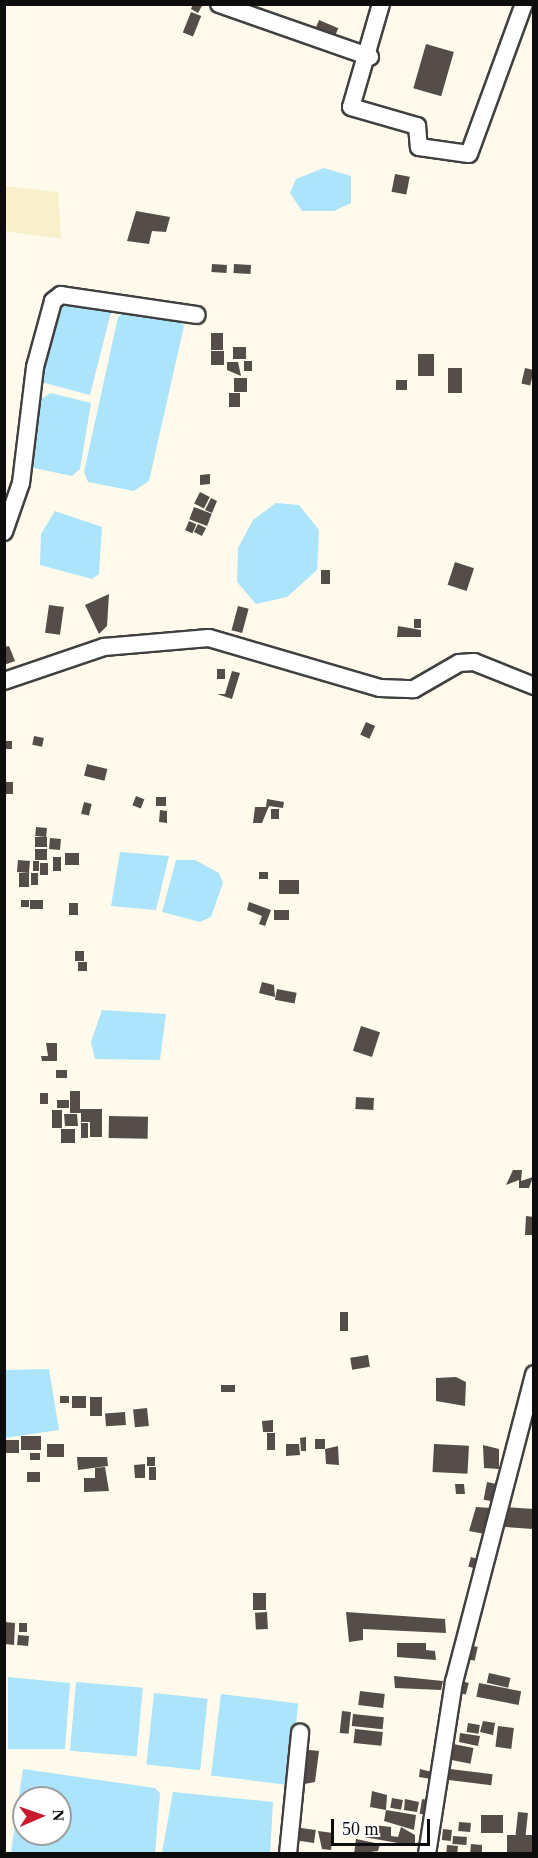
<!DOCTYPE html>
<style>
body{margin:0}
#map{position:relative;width:538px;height:1858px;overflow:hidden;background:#fffaec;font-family:"Times New Roman",serif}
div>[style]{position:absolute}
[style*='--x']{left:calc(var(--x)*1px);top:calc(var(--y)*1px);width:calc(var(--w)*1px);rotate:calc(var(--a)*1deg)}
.farmland>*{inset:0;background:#f7f0ca}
.water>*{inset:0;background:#ace4fb;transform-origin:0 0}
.building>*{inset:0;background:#564c48;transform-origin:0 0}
.roads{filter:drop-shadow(2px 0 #404040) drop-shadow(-2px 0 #404040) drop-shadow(0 2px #404040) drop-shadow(0 -2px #404040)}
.minor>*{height:16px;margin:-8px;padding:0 8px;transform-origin:8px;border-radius:8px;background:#fff}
span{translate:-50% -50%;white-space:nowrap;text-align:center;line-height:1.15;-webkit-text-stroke:6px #fff;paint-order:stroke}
.frame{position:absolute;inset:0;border:6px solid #0d0d0d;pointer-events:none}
.north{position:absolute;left:12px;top:1786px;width:60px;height:60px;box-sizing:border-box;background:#fff;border:2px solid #9e9e9e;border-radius:50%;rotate:88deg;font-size:16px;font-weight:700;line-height:24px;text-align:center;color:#0d0d0d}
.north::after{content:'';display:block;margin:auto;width:21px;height:27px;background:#c8192f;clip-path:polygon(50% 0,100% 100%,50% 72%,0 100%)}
.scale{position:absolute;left:331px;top:1819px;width:99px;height:27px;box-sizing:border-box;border:3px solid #0d0d0d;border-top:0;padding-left:8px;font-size:18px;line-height:21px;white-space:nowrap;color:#0d0d0d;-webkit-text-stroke:4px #fff;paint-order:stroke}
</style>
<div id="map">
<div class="farmland">
<i style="clip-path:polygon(5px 186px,58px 192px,61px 239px,5px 231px)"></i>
</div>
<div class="water">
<i style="clip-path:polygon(324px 168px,351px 176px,351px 203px,334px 211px,302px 211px,290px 193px,296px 179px)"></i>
<i style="clip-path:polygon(66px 303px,111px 312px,90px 395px,41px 382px,57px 306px)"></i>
<i style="clip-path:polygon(127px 310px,178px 318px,184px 326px,149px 481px,134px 491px,88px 482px,84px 472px,118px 317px)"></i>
<i style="clip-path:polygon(51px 393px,91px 403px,80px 469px,72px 476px,29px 467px,38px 401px)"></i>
<i style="clip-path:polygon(276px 503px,299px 505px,319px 530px,317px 570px,287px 597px,256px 604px,237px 582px,238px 548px,253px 520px)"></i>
<i style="clip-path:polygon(55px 511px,102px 527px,99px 574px,92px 579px,40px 565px,41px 534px)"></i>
<i style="clip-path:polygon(120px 852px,169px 856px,156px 910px,111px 906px)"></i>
<i style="clip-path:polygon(176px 860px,195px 860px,219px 873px,223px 883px,211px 917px,200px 922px,162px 912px)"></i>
<i style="clip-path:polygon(102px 1010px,166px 1014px,160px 1060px,95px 1059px,91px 1042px)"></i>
<i style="clip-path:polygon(49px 1369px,59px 1430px,5px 1438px,5px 1370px)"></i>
<i style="clip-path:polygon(8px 1677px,70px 1683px,65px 1749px,8px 1749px)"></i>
<i style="left:76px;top:1682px;width:67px;height:69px;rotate:5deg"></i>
<i style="left:154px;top:1693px;width:54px;height:72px;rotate:6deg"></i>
<i style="left:221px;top:1694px;width:78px;height:82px;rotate:7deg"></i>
<i style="clip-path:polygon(evenodd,23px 1769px,155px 1788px,160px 1793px,155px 1853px,11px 1853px,23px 1769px,24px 1798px,60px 1798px,60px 1834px,24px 1834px,24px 1798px)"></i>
<i style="clip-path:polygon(173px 1792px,273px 1802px,270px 1853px,162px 1853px)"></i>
</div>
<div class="building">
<i style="clip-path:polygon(193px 4px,203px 4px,198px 13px,191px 9px)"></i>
<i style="left:191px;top:12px;width:11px;height:22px;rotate:22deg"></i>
<i style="left:319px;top:20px;width:21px;height:14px;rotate:23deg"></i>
<i style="left:426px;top:44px;width:29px;height:46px;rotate:16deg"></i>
<i style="left:395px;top:174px;width:15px;height:18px;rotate:11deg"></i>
<i style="clip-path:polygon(136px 211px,170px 217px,166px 232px,152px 231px,149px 244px,127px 241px)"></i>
<i style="left:212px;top:264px;width:15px;height:8px;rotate:4deg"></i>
<i style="left:234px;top:264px;width:17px;height:9px;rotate:3deg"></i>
<i style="left:211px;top:333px;width:12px;height:17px"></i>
<i style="left:233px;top:347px;width:13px;height:12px"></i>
<i style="left:211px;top:351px;width:13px;height:14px"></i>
<i style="left:418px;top:354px;width:16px;height:22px"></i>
<i style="left:244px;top:361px;width:8px;height:10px"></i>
<i style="clip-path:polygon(227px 362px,238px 362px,241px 376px,227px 370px)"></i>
<i style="left:448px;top:368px;width:14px;height:25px"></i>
<i style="left:525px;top:368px;width:9px;height:16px;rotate:13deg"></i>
<i style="left:234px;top:378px;width:13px;height:14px"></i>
<i style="left:407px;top:380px;width:10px;height:11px;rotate:90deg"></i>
<i style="left:229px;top:393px;width:11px;height:14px"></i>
<i style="clip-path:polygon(210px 474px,210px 484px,200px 485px,200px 475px)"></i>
<i style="left:200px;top:492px;width:11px;height:13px;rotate:27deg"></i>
<i style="clip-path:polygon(211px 498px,217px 501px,212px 513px,205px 510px)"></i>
<i style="left:194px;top:507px;width:19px;height:13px;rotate:21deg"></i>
<i style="left:189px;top:521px;width:8px;height:10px;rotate:23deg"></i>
<i style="left:198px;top:524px;width:9px;height:9px;rotate:27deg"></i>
<i style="left:455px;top:562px;width:20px;height:24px;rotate:18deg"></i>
<i style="left:321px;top:570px;width:9px;height:14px"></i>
<i style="clip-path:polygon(109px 594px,107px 626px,99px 634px,85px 605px)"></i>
<i style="left:49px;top:605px;width:15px;height:28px;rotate:8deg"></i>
<i style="left:238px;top:606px;width:11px;height:25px;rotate:15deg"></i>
<i style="left:414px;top:619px;width:7px;height:9px"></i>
<i style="clip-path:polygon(398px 626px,421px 630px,421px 637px,397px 637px)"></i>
<i style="clip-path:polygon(9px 646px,15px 661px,4px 665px,4px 647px)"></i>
<i style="left:225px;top:669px;width:10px;height:8px;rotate:90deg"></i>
<i style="clip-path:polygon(232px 671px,240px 673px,232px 699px,217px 694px,225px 694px)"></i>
<i style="left:366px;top:722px;width:10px;height:14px;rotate:24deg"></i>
<i style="left:34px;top:736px;width:10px;height:9px;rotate:11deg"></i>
<i style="left:4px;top:741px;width:8px;height:8px"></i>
<i style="left:87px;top:764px;width:21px;height:12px;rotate:14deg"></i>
<i style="left:4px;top:782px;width:9px;height:12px"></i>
<i style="left:136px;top:796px;width:9px;height:10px;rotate:21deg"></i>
<i style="left:156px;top:797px;width:10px;height:9px"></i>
<i style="clip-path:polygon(267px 799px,284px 802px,283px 808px,269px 806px,262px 823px,253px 823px,255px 807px,266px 807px)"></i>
<i style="left:84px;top:802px;width:8px;height:12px;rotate:14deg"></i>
<i style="left:271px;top:809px;width:8px;height:10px"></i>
<i style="clip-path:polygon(160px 810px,167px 811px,167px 823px,159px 822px)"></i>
<i style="left:36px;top:827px;width:11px;height:9px;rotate:5deg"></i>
<i style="left:35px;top:837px;width:12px;height:10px"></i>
<i style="left:50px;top:838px;width:11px;height:11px;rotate:5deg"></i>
<i style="left:35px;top:849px;width:12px;height:11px"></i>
<i style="left:65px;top:853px;width:14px;height:12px"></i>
<i style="left:53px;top:857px;width:8px;height:14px"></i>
<i style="left:18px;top:860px;width:12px;height:12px;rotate:5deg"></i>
<i style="left:33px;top:861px;width:6px;height:10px"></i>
<i style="left:40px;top:863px;width:8px;height:12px"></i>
<i style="left:259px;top:872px;width:9px;height:7px"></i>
<i style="left:19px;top:873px;width:10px;height:14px"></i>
<i style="left:31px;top:873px;width:7px;height:12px"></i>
<i style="left:279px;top:880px;width:20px;height:14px"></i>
<i style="left:21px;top:900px;width:8px;height:7px"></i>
<i style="left:30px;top:900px;width:13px;height:9px"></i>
<i style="clip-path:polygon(249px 902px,271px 910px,265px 926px,259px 924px,262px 916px,247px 910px)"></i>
<i style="left:69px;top:903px;width:9px;height:12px"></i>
<i style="left:274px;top:910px;width:15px;height:10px"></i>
<i style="left:75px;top:951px;width:9px;height:10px"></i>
<i style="left:78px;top:962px;width:9px;height:9px"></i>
<i style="clip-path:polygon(262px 982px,274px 985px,275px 997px,259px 993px)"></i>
<i style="left:277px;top:989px;width:20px;height:11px;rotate:11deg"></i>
<i style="left:361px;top:1026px;width:20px;height:26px;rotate:18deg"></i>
<i style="clip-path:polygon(46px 1043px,57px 1043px,57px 1061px,42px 1061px,41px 1056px,48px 1056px)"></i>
<i style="left:56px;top:1070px;width:11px;height:8px"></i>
<i style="clip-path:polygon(70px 1091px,80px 1091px,80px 1109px,102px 1109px,102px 1137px,90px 1137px,90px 1122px,81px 1122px,81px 1113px,70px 1113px)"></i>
<i style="left:40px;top:1093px;width:8px;height:11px"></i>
<i style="left:356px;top:1097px;width:18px;height:12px;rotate:3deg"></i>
<i style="left:69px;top:1100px;width:8px;height:12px;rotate:90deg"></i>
<i style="left:52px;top:1110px;width:10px;height:18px"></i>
<i style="clip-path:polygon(64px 1114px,77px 1114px,78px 1126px,65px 1126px)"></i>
<i style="left:109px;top:1116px;width:39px;height:22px;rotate:1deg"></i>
<i style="left:81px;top:1123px;width:7px;height:15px"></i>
<i style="left:61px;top:1129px;width:14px;height:14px"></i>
<i style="clip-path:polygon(513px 1170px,522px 1170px,521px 1181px,533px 1177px,529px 1188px,519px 1188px,519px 1180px,506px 1185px)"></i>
<i style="clip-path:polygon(526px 1216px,534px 1217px,534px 1235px,525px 1235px)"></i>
<i style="left:340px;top:1312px;width:8px;height:19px"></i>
<i style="left:368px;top:1355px;width:12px;height:18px;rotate:81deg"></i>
<i style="clip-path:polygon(456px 1377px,466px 1382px,465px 1406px,436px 1401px,436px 1378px)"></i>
<i style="left:221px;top:1385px;width:14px;height:7px"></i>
<i style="left:60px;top:1396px;width:9px;height:7px"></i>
<i style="left:86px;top:1396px;width:12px;height:14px;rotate:90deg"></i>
<i style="left:90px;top:1397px;width:12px;height:19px"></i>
<i style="left:147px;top:1408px;width:18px;height:14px;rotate:84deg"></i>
<i style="left:125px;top:1412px;width:13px;height:20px;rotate:86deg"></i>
<i style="clip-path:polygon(273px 1420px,273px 1432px,263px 1432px,262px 1421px)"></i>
<i style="left:267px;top:1433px;width:8px;height:17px"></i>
<i style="left:41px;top:1436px;width:14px;height:20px;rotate:90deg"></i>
<i style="clip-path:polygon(306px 1437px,306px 1451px,301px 1451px,300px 1438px)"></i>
<i style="clip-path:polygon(315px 1439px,325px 1439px,325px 1449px,338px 1446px,339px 1465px,326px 1464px,325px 1449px,315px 1449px)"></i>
<i style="left:4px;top:1440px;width:15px;height:13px"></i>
<i style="left:47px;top:1444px;width:17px;height:13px"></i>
<i style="clip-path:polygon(286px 1444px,299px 1444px,300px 1455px,286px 1456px)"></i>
<i style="left:434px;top:1444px;width:35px;height:28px;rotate:3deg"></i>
<i style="clip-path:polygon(483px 1445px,499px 1449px,499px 1469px,484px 1468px)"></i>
<i style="left:30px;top:1453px;width:10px;height:7px"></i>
<i style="clip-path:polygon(77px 1457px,107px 1457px,108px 1466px,78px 1470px)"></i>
<i style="left:147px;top:1457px;width:8px;height:9px"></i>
<i style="clip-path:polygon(145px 1464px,145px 1478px,135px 1478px,134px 1465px)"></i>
<i style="clip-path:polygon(105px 1467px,109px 1491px,84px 1492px,84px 1478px,95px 1478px,95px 1468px)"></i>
<i style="left:149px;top:1467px;width:7px;height:13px"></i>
<i style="left:40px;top:1472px;width:10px;height:13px;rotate:90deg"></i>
<i style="left:487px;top:1482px;width:10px;height:18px;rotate:11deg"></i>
<i style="clip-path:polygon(455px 1484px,464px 1484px,465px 1494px,456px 1494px)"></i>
<i style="clip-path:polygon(476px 1507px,491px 1508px,485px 1534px,469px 1531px)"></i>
<i style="left:506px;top:1507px;width:28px;height:20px;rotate:4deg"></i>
<i style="left:471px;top:1557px;width:7px;height:10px;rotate:16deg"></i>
<i style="left:266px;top:1593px;width:17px;height:13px;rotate:90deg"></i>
<i style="left:267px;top:1612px;width:17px;height:12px;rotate:87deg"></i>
<i style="clip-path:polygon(346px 1612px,445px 1619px,446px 1633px,363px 1629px,363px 1640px,349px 1642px)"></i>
<i style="clip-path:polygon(5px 1622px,15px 1623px,14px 1645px,5px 1644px)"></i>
<i style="left:19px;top:1623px;width:8px;height:9px"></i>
<i style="left:18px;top:1635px;width:11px;height:10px;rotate:5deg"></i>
<i style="clip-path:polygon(397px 1643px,426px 1643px,426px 1650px,435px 1651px,436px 1660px,397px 1657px)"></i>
<i style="left:469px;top:1645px;width:9px;height:14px;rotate:13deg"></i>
<i style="left:489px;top:1673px;width:22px;height:10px;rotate:13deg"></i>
<i style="clip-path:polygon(394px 1676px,443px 1681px,441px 1690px,395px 1688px)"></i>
<i style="left:461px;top:1681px;width:8px;height:12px;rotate:14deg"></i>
<i style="left:479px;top:1683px;width:43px;height:14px;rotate:11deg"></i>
<i style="left:360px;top:1691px;width:25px;height:14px;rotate:7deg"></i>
<i style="left:342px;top:1711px;width:9px;height:22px;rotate:6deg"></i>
<i style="left:353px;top:1714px;width:31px;height:12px;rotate:6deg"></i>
<i style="clip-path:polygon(483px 1721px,495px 1723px,493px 1735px,480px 1732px)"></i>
<i style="left:468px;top:1723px;width:12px;height:9px;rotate:9deg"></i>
<i style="left:498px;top:1726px;width:16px;height:21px;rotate:7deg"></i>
<i style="left:355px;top:1729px;width:28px;height:14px;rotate:6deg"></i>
<i style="clip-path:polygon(460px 1733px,480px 1736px,478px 1746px,459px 1742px)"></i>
<i style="left:448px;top:1743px;width:26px;height:16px;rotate:11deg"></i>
<i style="clip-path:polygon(300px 1749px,319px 1751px,315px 1782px,299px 1785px)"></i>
<i style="left:442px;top:1768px;width:51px;height:11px;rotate:7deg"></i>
<i style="clip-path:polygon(420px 1769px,432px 1772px,431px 1779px,419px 1777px)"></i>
<i style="clip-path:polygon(372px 1791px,387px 1795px,386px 1810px,370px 1807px)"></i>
<i style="left:392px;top:1798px;width:11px;height:10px;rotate:10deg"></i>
<i style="clip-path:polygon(405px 1799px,419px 1802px,417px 1812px,404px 1810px)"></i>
<i style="left:422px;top:1799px;width:6px;height:15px;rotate:9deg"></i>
<i style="clip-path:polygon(386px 1810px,416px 1815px,414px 1830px,384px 1821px)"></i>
<i style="left:518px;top:1812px;width:10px;height:23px;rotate:6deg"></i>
<i style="left:503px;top:1815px;width:18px;height:22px;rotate:90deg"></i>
<i style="left:459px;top:1822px;width:12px;height:9px;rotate:5deg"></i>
<i style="clip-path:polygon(365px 1824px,391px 1827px,391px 1836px,398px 1837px,401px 1827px,415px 1835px,415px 1846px,364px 1837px)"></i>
<i style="left:294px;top:1827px;width:22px;height:13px;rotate:8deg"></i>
<i style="left:443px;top:1829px;width:9px;height:11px;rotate:6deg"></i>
<i style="clip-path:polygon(318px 1831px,333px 1833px,331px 1850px,322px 1849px)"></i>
<i style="left:534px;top:1835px;width:19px;height:27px;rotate:90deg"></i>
<i style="left:453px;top:1836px;width:14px;height:8px;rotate:4deg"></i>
<i style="clip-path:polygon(356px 1839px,380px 1844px,378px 1851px,354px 1854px)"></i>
<i style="clip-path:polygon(471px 1844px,482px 1845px,482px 1854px,470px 1854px)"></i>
<i style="left:447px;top:1845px;width:11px;height:8px;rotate:5deg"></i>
</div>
<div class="roads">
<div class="minor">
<i style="--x:219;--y:4;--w:160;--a:19.3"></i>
<i style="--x:381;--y:4;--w:107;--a:106.2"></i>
<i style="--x:351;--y:107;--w:69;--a:16.1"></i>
<i style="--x:417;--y:126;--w:21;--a:85"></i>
<i style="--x:419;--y:147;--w:50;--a:8"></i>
<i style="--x:469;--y:154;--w:160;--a:-69.9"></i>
<i style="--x:4;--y:532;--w:52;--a:-70.9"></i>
<i style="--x:21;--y:483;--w:117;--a:-83.1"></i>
<i style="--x:35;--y:367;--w:68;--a:-74.7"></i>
<i style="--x:53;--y:301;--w:10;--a:-37"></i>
<i style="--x:61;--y:295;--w:137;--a:8.4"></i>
<i style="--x:4;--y:681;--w:106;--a:-18.8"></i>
<i style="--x:104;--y:647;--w:105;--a:-4.9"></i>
<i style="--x:209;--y:638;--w:178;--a:16.3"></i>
<i style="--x:380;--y:688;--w:34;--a:2"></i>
<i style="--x:414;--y:689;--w:52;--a:-30"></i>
<i style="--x:459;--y:663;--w:15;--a:-4"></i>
<i style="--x:474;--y:662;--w:65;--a:21.8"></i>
<i style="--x:288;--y:1854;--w:122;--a:-84.3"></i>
<i style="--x:427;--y:1854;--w:174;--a:-81.1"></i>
<i style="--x:454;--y:1682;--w:318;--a:-75.4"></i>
</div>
</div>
<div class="frame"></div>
<div class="north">N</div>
<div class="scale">50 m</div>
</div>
